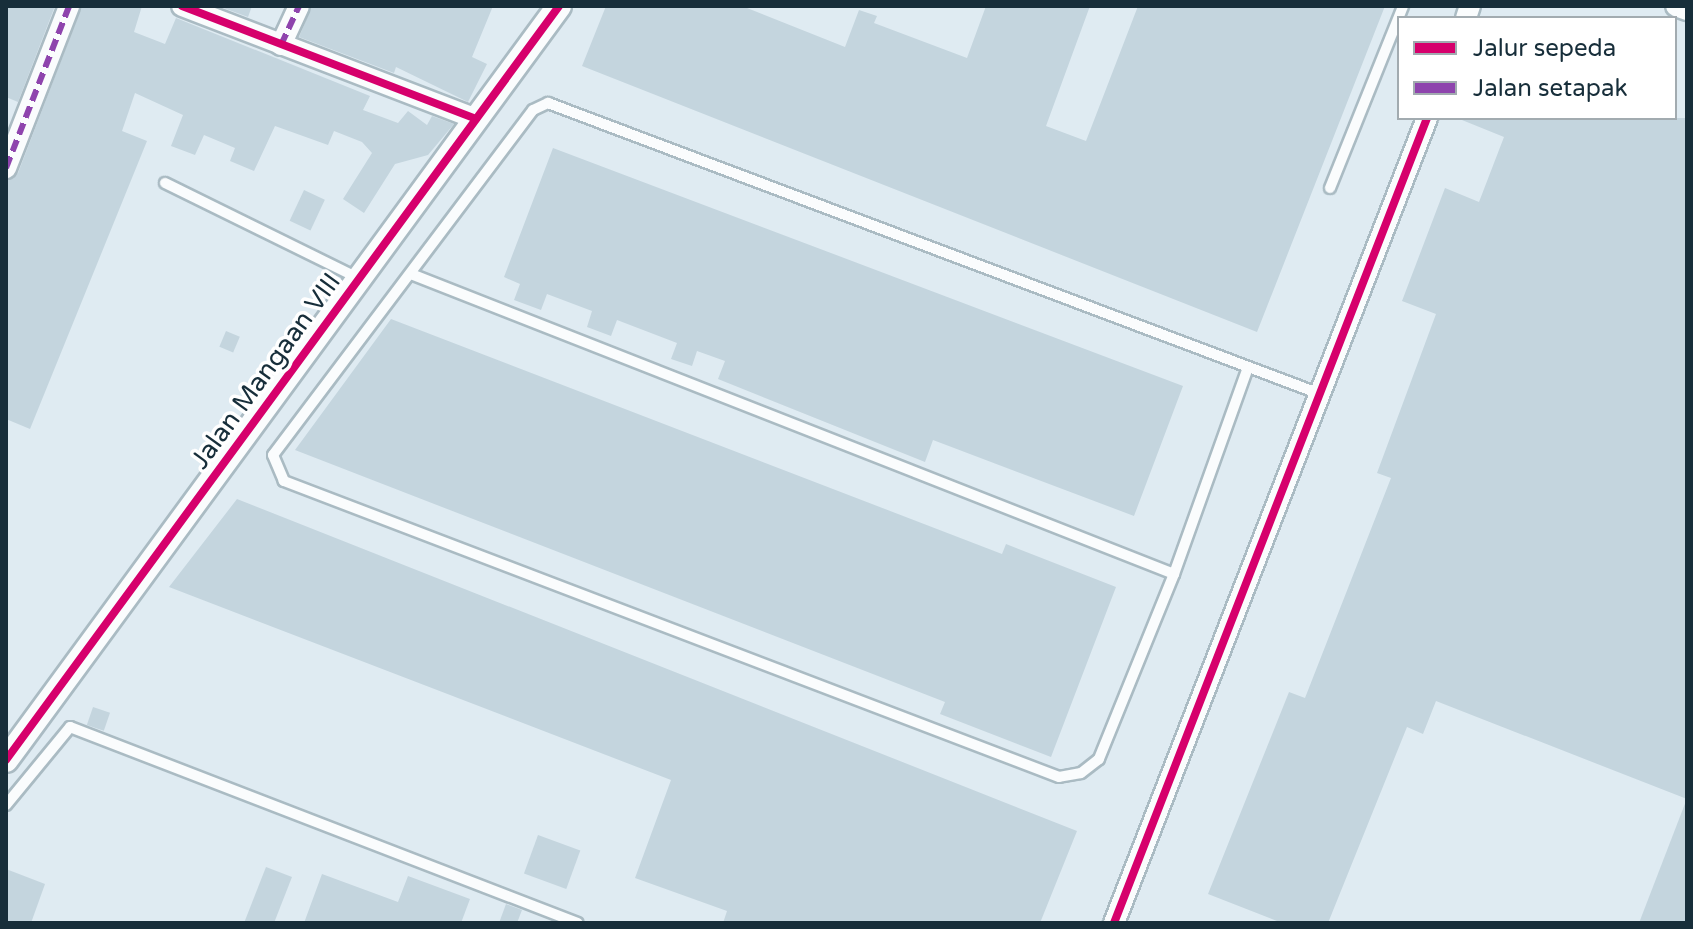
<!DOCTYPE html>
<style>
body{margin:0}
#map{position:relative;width:1693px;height:929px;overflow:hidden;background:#dfebf2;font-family:"Varela Round",sans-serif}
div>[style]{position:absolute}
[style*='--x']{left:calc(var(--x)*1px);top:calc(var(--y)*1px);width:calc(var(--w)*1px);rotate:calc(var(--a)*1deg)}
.building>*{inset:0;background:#c4d5de;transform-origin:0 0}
.roads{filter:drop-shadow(2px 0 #aabbc3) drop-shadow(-2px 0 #aabbc3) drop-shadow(0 2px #aabbc3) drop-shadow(0 -2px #aabbc3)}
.service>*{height:10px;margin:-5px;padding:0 5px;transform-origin:5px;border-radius:5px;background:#fafcfd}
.minor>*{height:20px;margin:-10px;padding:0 10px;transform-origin:10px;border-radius:10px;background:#fafcfd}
.tertiary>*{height:24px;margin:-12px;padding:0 12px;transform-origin:12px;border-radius:12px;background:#fafcfd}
.quiet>*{height:6px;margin-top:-3px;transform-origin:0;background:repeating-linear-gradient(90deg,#8e44ad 0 12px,transparent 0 18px)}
.cycleway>*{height:8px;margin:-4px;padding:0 4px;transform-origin:4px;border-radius:4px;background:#d6006c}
span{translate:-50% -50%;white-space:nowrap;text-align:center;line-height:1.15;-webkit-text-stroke:7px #fff;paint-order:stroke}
.street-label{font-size:26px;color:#172e3a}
.frame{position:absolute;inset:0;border:8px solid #172e3a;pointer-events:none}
.legend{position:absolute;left:1397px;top:16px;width:280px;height:104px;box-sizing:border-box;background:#fff;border:2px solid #a2abb0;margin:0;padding:10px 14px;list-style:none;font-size:24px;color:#172e3a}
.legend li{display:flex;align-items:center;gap:16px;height:40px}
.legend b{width:40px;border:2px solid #a2abb0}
</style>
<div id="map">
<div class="building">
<i style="clip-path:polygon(6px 6px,55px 6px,18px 102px,6px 97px)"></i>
<i style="clip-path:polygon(82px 6px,142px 6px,134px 32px,165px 44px,176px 18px,370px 96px,363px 110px,398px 123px,408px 111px,427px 125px,432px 116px,454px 124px,428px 155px,395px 164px,364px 213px,343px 199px,372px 153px,362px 142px,334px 131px,328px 145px,275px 126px,254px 171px,230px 161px,235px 148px,204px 135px,195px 155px,171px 146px,183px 115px,135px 93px,122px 131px,147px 141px,30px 429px,6px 419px,6px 181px,18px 173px)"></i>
<i style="clip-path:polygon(218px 6px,252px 6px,248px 17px)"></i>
<i style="clip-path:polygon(312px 6px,493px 6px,472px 57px,487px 64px,468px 102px,396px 67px,394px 73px,299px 37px)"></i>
<i style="clip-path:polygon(606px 6px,742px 6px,845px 47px,859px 10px,877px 16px,874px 23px,967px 58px,986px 6px,1090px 6px,1046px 126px,1086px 141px,1138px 6px,1385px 6px,1257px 332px,582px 66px)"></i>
<i style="clip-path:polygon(1457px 118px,1687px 118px,1687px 799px,1436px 701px,1423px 734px,1407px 727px,1328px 923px,1282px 923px,1208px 894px,1289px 692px,1305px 698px,1391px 478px,1377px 473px,1436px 314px,1402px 301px,1445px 188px,1479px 202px,1504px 137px)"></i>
<i style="clip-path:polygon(553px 148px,1183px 386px,1134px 516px,933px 440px,925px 462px,718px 379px,725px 361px,697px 351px,692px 366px,671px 359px,677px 343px,617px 320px,611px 336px,587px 327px,592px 311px,547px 294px,541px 310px,514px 300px,520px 284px,504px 277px)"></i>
<i style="left:304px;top:190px;width:23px;height:34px;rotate:25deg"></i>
<i style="clip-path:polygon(391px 319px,1002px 554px,1006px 544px,1116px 587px,1051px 757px,940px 714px,945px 702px,295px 450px)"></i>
<i style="left:226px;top:331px;width:15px;height:17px;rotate:23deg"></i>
<i style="clip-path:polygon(237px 499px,1077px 831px,1040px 923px,723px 923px,727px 911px,635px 878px,671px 780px,169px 587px)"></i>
<i style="left:93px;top:707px;width:18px;height:19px;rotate:19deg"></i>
<i style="clip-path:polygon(1686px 801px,1687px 923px,1639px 923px)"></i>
<i style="left:538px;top:835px;width:45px;height:41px;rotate:20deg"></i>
<i style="clip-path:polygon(266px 867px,292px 877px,274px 923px,244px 923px)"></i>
<i style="clip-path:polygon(6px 869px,45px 884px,31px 923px,6px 923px)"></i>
<i style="clip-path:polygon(322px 874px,398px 902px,408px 876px,470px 899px,461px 923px,304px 923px)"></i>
<i style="clip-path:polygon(506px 904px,522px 910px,517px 923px,499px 923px)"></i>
</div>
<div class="roads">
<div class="service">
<i style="--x:165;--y:183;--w:215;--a:26.2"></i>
<i style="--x:1330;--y:188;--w:196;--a:-68.1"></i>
<i style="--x:411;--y:274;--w:820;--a:21.46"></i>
<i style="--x:1174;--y:574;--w:217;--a:-70.3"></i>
<i style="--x:1174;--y:574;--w:200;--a:112.1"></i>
<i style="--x:1099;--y:759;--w:23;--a:142"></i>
<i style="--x:1081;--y:773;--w:22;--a:170"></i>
<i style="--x:1059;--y:777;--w:830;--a:-159.1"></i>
<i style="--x:284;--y:481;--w:28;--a:-113"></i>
<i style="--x:273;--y:455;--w:432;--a:-53"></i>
<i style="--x:533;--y:110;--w:17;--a:-25"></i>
<i style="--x:548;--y:103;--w:825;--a:20.65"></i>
<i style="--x:6;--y:805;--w:101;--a:-50.6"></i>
<i style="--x:70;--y:727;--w:544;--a:21.1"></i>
</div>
<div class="minor">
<i style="--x:182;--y:6;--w:315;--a:21"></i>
<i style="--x:1676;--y:6;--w:12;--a:20"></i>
<i style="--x:1466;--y:18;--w:13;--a:-72"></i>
<i style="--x:281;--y:45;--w:43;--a:-65.2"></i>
<i style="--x:6;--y:168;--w:174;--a:-68.7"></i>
<i style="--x:1114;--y:923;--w:864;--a:-68.75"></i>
</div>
<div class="tertiary">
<i style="--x:6;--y:760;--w:935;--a:-53.74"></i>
</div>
</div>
<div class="quiet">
<i style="--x:281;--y:45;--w:43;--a:-65.2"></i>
<i style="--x:6;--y:168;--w:174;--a:-68.7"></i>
</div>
<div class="cycleway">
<i style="--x:182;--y:6;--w:315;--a:21"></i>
<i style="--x:6;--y:760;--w:935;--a:-53.74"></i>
<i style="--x:1114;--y:923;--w:864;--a:-68.75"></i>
</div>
<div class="street-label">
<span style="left:266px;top:371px;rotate:-54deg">Jalan Mangaan VIII</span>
</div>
<div class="frame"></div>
<ul class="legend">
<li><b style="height:10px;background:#d6006c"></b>Jalur sepeda</li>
<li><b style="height:10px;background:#8e44ad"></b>Jalan setapak</li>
</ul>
</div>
